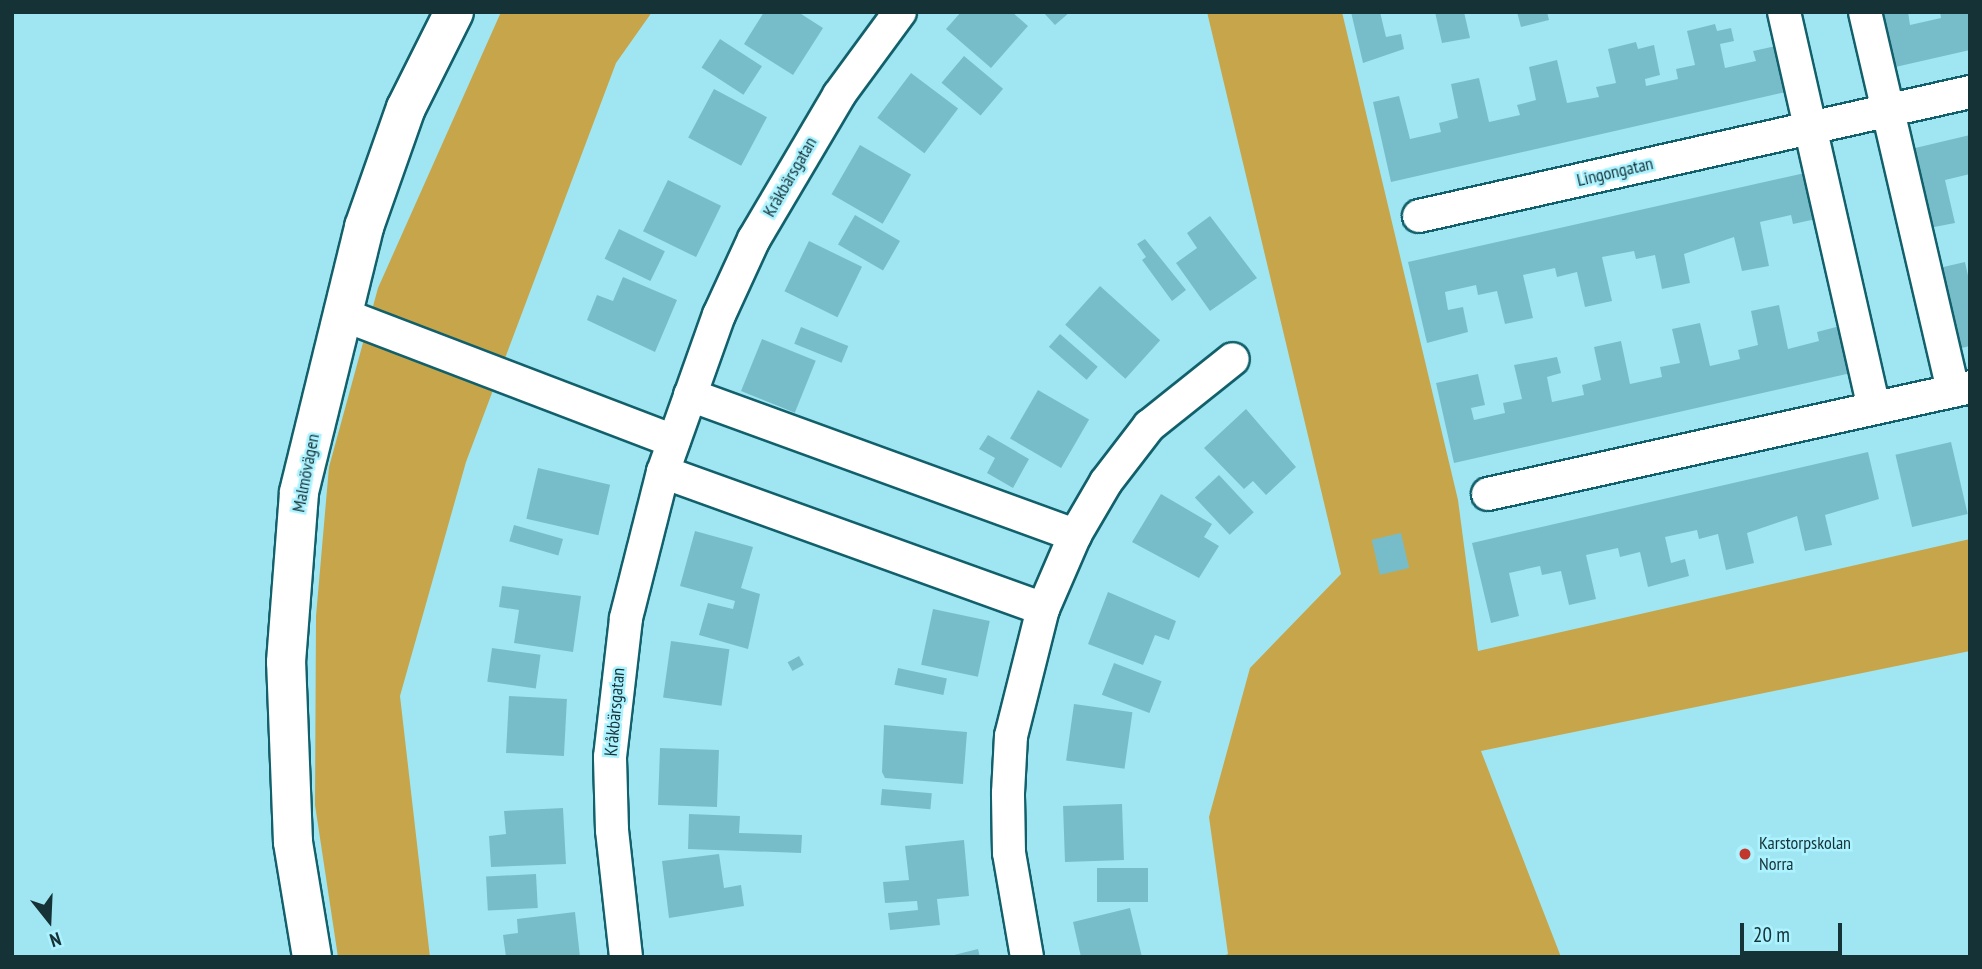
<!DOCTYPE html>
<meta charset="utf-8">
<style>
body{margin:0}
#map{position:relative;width:1982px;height:969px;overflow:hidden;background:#9fe6f2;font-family:"PT Sans Narrow",sans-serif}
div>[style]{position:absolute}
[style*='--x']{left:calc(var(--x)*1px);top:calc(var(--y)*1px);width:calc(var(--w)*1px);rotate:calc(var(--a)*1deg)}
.green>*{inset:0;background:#c7a54a}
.building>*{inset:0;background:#77bdc9;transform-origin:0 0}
.roads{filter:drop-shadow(2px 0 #12606b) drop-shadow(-2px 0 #12606b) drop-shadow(0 2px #12606b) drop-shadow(0 -2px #12606b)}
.street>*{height:32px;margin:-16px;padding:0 16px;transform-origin:16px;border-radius:16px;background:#fff}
.secondary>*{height:38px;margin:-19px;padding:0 19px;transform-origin:19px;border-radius:19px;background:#fff}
.dots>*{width:19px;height:19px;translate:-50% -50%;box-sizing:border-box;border:4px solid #acf3ff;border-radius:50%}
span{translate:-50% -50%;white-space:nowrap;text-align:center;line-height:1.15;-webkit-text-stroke:5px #acf3ff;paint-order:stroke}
.street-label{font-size:18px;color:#153237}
.poi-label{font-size:18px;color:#153237}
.left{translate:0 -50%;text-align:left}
.frame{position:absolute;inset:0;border:14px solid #153237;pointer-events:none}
.north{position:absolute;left:14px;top:885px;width:70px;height:70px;-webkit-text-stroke:5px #acf3ff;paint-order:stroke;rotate:162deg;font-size:19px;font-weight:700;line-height:28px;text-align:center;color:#153237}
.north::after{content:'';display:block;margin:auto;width:24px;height:32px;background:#153237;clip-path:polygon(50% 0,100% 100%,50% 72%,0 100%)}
.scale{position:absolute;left:1740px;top:923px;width:102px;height:32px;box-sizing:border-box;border:4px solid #153237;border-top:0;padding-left:9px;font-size:21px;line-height:24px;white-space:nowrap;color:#153237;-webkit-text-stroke:5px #acf3ff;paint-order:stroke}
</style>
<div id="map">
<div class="green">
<i style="clip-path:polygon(501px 12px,652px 12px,616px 63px,466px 462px,400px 696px,430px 957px,338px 957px,315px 805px,316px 616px,329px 467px,378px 288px)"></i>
<i style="clip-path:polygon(1207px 12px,1342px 12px,1458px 500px,1478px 651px,1970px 539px,1970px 651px,1481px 751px,1561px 957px,1221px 957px,1228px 954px,1209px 817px,1250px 668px,1341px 574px)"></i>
</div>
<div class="building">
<i style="clip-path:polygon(764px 12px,798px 12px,823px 28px,793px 75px,744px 44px)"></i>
<i style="clip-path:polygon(961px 12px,1012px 12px,1028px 26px,991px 68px,946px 29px)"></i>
<i style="clip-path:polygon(1043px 12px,1070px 12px,1055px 25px)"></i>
<i style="clip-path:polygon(1351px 12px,1380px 12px,1386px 37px,1401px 34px,1404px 49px,1363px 63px)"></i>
<i style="clip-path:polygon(1435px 12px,1464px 12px,1470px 38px,1442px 43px)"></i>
<i style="clip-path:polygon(1517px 12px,1547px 12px,1549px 20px,1521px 27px)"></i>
<i style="clip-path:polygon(1879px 12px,1908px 12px,1910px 25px,1941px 18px,1940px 12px,1970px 12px,1970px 50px,1891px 68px)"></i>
<i style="clip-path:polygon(1715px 24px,1717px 31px,1731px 28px,1734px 41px,1720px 44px,1725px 68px,1756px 61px,1753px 51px,1776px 46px,1786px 92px,1391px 182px,1373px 102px,1399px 96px,1410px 139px,1441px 132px,1439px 123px,1458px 118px,1451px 84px,1479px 78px,1489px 122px,1520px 115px,1517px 105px,1536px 100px,1529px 67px,1557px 60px,1567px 103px,1599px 97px,1596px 87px,1616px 83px,1608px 49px,1636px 42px,1638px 49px,1654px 45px,1660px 75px,1645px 79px,1646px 86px,1678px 79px,1676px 69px,1695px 65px,1687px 31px)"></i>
<i style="left:720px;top:39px;width:50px;height:34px;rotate:33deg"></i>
<i style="left:964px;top:56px;width:51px;height:35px;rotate:40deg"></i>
<i style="left:911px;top:73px;width:59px;height:56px;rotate:37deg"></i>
<i style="left:714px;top:89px;width:60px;height:55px;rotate:28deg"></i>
<i style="clip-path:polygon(1970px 135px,1970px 174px,1945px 180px,1955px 223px,1929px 228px,1911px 149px)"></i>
<i style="left:860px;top:145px;width:59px;height:57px;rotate:30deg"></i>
<i style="clip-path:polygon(1805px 173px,1816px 219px,1793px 224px,1791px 215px,1760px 222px,1769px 266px,1742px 271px,1734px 237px,1684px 254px,1690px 283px,1662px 289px,1655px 255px,1636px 259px,1634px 251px,1602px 257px,1612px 301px,1585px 307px,1577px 272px,1557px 277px,1555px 268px,1523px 275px,1533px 318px,1505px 324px,1497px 291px,1478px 295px,1476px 285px,1445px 292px,1448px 310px,1463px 307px,1468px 332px,1427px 343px,1408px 262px)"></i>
<i style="left:668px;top:180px;width:59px;height:57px;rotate:26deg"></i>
<i style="left:855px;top:215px;width:52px;height:34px;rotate:30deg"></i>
<i style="clip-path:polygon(1210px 216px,1257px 278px,1210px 311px,1176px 263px,1197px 248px,1187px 233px)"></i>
<i style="left:619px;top:229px;width:51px;height:33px;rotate:26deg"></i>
<i style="clip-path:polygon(1145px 239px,1186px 290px,1172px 301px,1142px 260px,1146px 257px,1137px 244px)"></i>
<i style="left:809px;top:241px;width:59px;height:56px;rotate:26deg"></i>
<i style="clip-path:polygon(1965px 262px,1970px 285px,1970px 346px,1957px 349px,1939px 268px)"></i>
<i style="clip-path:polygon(623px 277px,677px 300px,655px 352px,587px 320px,597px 295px,613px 301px)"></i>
<i style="left:1100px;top:286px;width:81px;height:52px;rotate:42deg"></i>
<i style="clip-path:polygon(1779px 305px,1788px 349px,1819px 341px,1817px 332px,1840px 326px,1851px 373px,1454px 463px,1436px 383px,1478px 374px,1485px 405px,1471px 408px,1474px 420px,1505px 413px,1503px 403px,1522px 399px,1514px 365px,1557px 357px,1561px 373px,1547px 377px,1552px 402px,1584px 395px,1582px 385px,1601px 380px,1594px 347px,1621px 341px,1630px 384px,1662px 377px,1660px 367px,1680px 363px,1672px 329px,1700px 323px,1710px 366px,1740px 359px,1738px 350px,1758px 345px,1751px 311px)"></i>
<i style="left:801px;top:327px;width:51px;height:18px;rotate:22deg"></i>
<i style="left:1060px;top:334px;width:50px;height:17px;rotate:41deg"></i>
<i style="left:762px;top:339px;width:58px;height:56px;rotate:22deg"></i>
<i style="left:1038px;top:390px;width:59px;height:56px;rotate:30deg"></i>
<i style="clip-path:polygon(1246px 409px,1296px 467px,1266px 495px,1253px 481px,1244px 489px,1204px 448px)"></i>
<i style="clip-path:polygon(988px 435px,1029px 459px,1013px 488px,987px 473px,995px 458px,979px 449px)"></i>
<i style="left:1951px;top:442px;width:74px;height:57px;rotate:77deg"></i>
<i style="clip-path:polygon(1868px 452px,1879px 499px,1825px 515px,1832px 545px,1805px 551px,1797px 516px,1747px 533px,1754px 563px,1726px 570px,1718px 534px,1699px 539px,1697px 530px,1665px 537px,1671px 563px,1685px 559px,1689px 576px,1648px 587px,1640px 552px,1620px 557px,1618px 548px,1586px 555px,1596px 599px,1569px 605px,1561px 571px,1542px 575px,1540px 566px,1509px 573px,1519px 616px,1491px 623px,1472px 543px)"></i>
<i style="left:538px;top:468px;width:74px;height:52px;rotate:13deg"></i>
<i style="left:1219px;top:475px;width:51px;height:33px;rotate:47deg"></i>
<i style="clip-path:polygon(1161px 494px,1212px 524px,1204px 537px,1219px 546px,1199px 578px,1132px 542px)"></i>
<i style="left:514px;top:525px;width:51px;height:17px;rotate:16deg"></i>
<i style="clip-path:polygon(695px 531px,753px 547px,741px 588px,760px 594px,748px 649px,699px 635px,708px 603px,733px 609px,735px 601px,680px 586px)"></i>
<i style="left:1401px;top:533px;width:36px;height:30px;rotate:77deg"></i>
<i style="clip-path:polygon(502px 586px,581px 596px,573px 652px,514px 643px,519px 610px,499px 607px)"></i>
<i style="clip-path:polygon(1108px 592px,1176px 621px,1169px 640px,1155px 635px,1143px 665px,1088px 644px)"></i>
<i style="left:933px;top:609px;width:58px;height:57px;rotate:12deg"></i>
<i style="left:671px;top:641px;width:59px;height:57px;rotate:8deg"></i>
<i style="left:492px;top:648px;width:49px;height:34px;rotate:8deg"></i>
<i style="left:799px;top:656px;width:10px;height:13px;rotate:61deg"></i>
<i style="left:1114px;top:663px;width:51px;height:34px;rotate:21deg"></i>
<i style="left:898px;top:668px;width:50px;height:17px;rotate:12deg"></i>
<i style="left:509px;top:696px;width:58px;height:57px;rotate:3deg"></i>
<i style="left:1074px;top:704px;width:59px;height:57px;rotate:8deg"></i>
<i style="clip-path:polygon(884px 725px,967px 732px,963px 784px,885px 778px,882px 772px)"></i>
<i style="left:660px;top:748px;width:59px;height:57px;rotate:2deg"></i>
<i style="left:882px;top:789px;width:50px;height:16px;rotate:5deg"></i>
<i style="left:1122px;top:804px;width:56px;height:59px;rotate:88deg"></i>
<i style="clip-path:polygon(563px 808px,566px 864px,491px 867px,489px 836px,506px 834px,504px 811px)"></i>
<i style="clip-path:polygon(689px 814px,740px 816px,739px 833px,802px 835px,801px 853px,688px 849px)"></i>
<i style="clip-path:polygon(964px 840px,969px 896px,937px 899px,940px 925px,890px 930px,888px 913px,918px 910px,917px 901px,885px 903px,883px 882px,909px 880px,905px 846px)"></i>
<i style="clip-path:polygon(719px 854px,724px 888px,741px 885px,744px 906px,669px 918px,662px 861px)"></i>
<i style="left:1148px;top:868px;width:34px;height:51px;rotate:90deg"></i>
<i style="left:536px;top:874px;width:34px;height:50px;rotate:87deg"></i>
<i style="clip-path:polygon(1130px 908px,1142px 957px,1081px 957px,1073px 922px)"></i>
<i style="clip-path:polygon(575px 912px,580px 957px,506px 957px,503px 935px,518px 933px,517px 919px)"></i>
<i style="clip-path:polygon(978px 949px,980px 957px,950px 957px,950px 956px)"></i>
</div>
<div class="roads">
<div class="street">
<i style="--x:1784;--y:12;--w:406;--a:77.2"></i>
<i style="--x:1865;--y:12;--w:389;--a:76.9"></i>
<i style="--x:1419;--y:216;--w:565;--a:-12.68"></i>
<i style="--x:341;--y:314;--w:356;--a:20.9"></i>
<i style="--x:690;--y:395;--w:410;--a:20"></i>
<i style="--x:663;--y:472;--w:404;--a:19.8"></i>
<i style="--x:1488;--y:494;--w:494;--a:-12.5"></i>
<i style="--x:626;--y:957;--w:128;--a:-96.3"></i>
<i style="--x:612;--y:830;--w:73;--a:-91.6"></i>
<i style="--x:610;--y:757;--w:140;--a:-83.4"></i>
<i style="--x:626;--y:618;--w:151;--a:-75.8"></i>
<i style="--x:663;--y:472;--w:167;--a:-70.4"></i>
<i style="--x:719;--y:315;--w:84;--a:-65.3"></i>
<i style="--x:754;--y:239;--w:167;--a:-59.4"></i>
<i style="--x:839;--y:95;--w:103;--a:-53.7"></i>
<i style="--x:1027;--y:957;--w:106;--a:-99.8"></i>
<i style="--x:1009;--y:853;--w:60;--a:-91"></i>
<i style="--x:1008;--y:793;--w:57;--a:-87"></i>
<i style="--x:1011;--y:736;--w:131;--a:-75.9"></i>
<i style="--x:1043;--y:609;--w:81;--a:-66.6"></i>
<i style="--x:1075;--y:535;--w:61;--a:-59.7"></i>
<i style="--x:1106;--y:482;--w:71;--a:-52.5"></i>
<i style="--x:1149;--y:426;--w:107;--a:-38.6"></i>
</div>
<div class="secondary">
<i style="--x:312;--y:957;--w:117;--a:-99.4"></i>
<i style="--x:293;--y:842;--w:180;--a:-92.2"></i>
<i style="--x:286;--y:662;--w:170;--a:-85.6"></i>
<i style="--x:299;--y:492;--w:273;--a:-76.2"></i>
<i style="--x:364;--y:227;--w:126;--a:-70.6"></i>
<i style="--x:406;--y:108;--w:107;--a:-63.4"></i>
</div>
</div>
<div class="dots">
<i style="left:1745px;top:854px;background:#c3362b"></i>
</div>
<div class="street-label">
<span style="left:1615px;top:172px;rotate:-13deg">Lingongatan</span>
<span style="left:790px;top:177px;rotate:-60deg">Kråkbärsgatan</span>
<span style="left:306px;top:473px;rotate:-79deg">Malmövägen</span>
<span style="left:615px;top:712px;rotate:-85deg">Kråkbärsgatan</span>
</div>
<div class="poi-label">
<span class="left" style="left:1759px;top:854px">Karstorpskolan<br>Norra</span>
</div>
<div class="frame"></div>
<div class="north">N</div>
<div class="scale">20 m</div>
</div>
